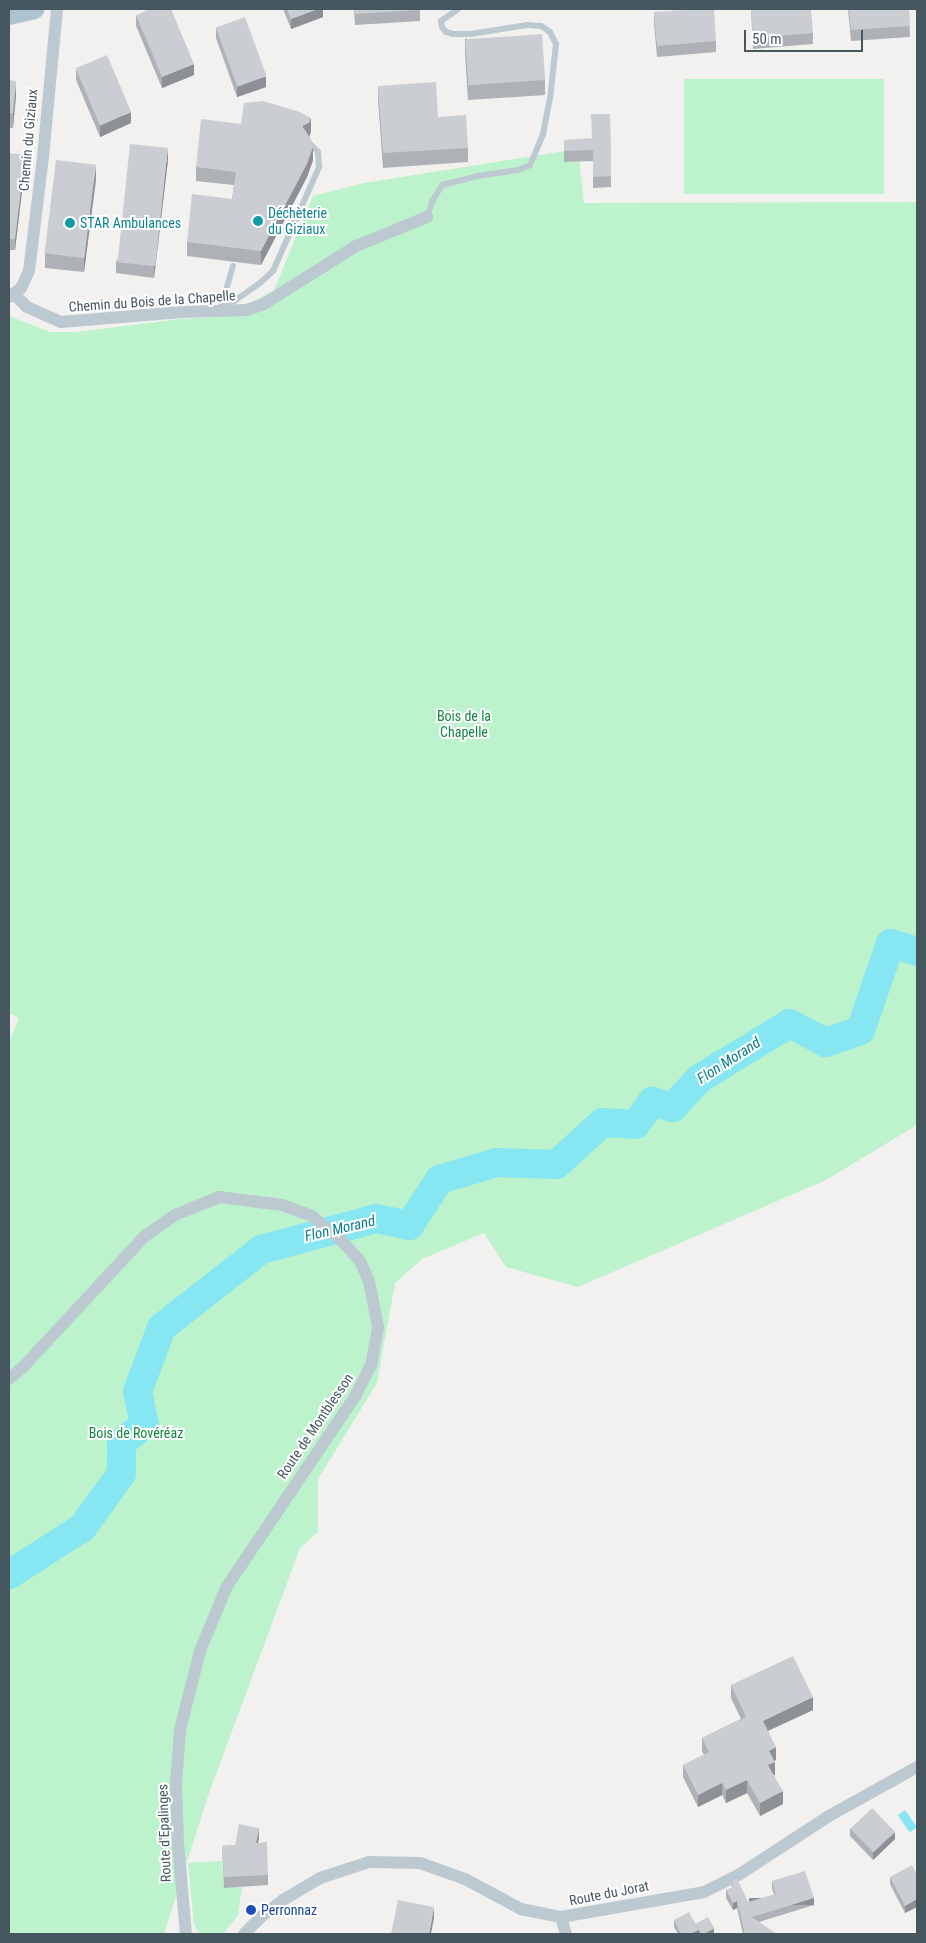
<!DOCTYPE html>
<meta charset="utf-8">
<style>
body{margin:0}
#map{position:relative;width:926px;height:1943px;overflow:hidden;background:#f3f0f0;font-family:"Roboto Condensed",sans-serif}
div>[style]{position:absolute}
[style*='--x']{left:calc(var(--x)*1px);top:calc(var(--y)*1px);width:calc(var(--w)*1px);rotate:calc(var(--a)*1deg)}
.green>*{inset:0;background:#bcf2cc;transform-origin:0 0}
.water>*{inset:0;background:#86e6f2;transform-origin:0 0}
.river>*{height:29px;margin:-14.5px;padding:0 14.5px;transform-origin:14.5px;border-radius:14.5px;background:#86e6f2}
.lane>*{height:6px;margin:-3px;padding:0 3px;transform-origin:3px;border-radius:3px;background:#bdc9d0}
.street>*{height:12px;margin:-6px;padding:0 6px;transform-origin:6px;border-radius:6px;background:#bdc9d0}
.primary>*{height:20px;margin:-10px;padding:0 10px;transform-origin:10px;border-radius:10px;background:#aec3d0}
.wall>*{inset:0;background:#aeb1b5}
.shaded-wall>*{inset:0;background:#8d9094;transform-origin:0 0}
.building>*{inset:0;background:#caced3;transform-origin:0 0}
.dots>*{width:14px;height:14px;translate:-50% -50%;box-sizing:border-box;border:2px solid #fff;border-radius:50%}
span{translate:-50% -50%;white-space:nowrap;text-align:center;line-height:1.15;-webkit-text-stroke:4px #fff;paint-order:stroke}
.street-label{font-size:14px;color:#46565f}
.culture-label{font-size:14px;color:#0d838f}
.left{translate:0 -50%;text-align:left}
.park-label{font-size:14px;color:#118741}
.transit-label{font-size:14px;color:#164399}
.water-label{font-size:15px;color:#067d8d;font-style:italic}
.frame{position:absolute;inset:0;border:10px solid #46565f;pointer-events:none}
.scale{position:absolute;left:744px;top:30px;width:119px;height:22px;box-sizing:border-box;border:2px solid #46565f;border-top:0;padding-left:6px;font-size:15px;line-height:18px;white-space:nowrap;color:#46565f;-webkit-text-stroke:4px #fff;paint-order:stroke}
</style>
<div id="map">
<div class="green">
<i style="left:684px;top:79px;width:200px;height:115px"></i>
<i style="clip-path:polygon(578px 149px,584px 203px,917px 202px,917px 1125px,826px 1180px,578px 1287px,506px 1267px,484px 1233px,422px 1259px,395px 1283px,377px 1383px,318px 1479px,318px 1532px,300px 1548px,208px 1796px,164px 1934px,9px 1934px,9px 1042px,19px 1018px,9px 1013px,9px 316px,50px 332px,76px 332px,181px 319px,227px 316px,274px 290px,313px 196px,364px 183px)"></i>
<i style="clip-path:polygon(222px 1861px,224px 1887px,242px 1887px,238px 1915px,223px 1934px,200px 1934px,194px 1925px,188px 1863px)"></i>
</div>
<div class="water">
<i style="left:905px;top:1810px;width:21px;height:9px;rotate:55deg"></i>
</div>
<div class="river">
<i style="--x:9;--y:1574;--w:87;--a:-32.8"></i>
<i style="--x:82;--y:1527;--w:67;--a:-54.2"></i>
<i style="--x:121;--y:1473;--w:31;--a:-90"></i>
<i style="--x:121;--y:1442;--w:29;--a:-38"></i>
<i style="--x:144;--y:1424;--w:34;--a:-102"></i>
<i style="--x:137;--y:1391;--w:68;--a:-69.4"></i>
<i style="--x:161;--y:1327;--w:127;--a:-38"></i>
<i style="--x:261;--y:1249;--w:119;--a:-15.1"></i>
<i style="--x:376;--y:1218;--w:34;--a:12"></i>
<i style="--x:409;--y:1225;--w:55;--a:-56.9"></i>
<i style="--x:439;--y:1179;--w:59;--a:-16.6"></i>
<i style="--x:496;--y:1162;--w:60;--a:1.9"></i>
<i style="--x:556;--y:1164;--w:62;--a:-42.4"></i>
<i style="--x:602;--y:1122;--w:33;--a:3"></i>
<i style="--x:635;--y:1124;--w:29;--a:-54"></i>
<i style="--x:652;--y:1101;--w:21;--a:17"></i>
<i style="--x:672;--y:1107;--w:40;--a:-47"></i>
<i style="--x:699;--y:1078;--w:105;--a:-31.4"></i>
<i style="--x:789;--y:1023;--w:41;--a:27.8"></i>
<i style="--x:825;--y:1042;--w:37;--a:-19"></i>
<i style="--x:860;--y:1030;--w:92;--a:-71"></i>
<i style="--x:890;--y:943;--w:28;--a:17"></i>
</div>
<div class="lane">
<i style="--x:427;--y:217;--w:18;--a:-71"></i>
<i style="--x:433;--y:200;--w:17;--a:-59"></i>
<i style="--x:442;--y:185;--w:36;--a:-14"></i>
<i style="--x:477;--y:176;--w:42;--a:-8.1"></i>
<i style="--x:519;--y:170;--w:12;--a:-24"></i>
<i style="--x:530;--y:165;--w:34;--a:-67"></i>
<i style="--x:543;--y:134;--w:36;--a:-79"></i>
<i style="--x:550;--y:99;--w:55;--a:-83.8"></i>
<i style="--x:556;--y:44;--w:13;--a:-117"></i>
<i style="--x:550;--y:32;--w:11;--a:-146"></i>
<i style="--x:541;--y:26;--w:14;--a:-176"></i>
<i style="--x:527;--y:25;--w:57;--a:170.9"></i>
<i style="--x:471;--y:34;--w:18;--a:180"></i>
<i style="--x:453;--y:34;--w:7;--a:-164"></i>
<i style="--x:446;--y:32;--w:6;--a:-129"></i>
<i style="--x:442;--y:27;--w:6;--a:-99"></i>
<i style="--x:441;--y:21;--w:21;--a:-35"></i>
<i style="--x:233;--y:266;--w:47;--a:106.1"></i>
<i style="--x:220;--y:311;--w:49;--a:-35"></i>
<i style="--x:260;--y:283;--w:18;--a:-43"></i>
<i style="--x:273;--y:271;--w:114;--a:-66.1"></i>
<i style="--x:319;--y:167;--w:15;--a:-94"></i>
<i style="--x:318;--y:152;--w:16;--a:-135"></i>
</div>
<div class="street">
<i style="--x:14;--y:294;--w:18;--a:45"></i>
<i style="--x:27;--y:307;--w:37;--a:24"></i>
<i style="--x:61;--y:322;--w:122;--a:-4.7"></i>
<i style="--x:183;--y:312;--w:63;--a:-1.8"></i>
<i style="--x:246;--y:310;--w:19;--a:-18"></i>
<i style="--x:264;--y:304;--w:109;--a:-32.2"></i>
<i style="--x:356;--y:246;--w:77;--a:-22.2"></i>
<i style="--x:9;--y:297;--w:15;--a:-37"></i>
<i style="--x:21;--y:288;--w:19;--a:-65"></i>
<i style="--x:29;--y:271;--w:115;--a:-83"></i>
<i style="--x:43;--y:157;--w:149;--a:-84.6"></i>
<i style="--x:9;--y:1379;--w:20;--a:-41"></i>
<i style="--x:24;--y:1366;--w:178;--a:-47.1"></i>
<i style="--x:145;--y:1236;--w:37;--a:-35"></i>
<i style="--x:175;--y:1215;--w:48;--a:-22.2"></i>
<i style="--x:219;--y:1197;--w:64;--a:7.2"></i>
<i style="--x:282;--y:1205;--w:32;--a:20"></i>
<i style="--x:312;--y:1216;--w:39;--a:40"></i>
<i style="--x:342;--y:1241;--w:27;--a:48"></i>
<i style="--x:360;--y:1261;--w:22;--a:66"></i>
<i style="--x:369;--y:1281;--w:47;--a:78.9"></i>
<i style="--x:378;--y:1327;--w:39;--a:100"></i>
<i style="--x:371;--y:1365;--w:34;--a:117"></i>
<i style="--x:356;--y:1395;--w:230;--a:124"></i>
<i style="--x:227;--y:1586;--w:70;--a:112.6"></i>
<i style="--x:200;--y:1651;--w:81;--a:104.2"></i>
<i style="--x:180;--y:1730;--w:54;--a:94.2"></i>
<i style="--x:176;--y:1784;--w:59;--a:88.1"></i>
<i style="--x:178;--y:1843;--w:91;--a:85"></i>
<i style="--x:561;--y:1917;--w:18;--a:74"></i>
<i style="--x:244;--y:1934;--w:25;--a:-45"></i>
<i style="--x:262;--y:1916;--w:26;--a:-37"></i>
<i style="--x:283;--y:1900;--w:43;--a:-30.7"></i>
<i style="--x:320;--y:1878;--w:52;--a:-18.1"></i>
<i style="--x:369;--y:1862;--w:51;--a:1.1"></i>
<i style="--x:420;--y:1863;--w:48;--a:19.6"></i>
<i style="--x:465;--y:1879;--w:64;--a:28.2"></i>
<i style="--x:521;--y:1909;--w:41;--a:11.3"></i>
<i style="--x:561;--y:1917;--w:145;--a:-9.9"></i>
<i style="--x:704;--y:1892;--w:40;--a:-26.6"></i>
<i style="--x:740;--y:1874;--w:106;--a:-33.1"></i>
<i style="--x:829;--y:1816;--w:101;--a:-29.1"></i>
</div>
<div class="primary">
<i style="--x:9;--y:15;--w:26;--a:-13"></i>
</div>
<div class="wall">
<i style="clip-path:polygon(283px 9px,323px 9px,323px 17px,291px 29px)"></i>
<i style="clip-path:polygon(354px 9px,420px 9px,420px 21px,355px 25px)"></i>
<i style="clip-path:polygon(751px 9px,813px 33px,813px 44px,753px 49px)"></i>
<i style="clip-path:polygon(848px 9px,909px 9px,910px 37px,851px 41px)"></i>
<i style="clip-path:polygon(654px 12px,716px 41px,716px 52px,657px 57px,654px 23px)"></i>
<i style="clip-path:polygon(136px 15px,194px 75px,162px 88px,136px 26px)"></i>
<i style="clip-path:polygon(216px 27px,266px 87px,237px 97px,216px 38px)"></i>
<i style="clip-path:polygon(465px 38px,545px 80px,545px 95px,468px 100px,465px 53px)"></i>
<i style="clip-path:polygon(76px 69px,131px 123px,100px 137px,76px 80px)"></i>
<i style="clip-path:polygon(9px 80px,16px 95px,13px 128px,9px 128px)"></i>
<i style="clip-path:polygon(378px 86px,438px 117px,468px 148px,468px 162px,383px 168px,378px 100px)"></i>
<i style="clip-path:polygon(610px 114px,611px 187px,593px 188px,593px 161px,564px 162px,564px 140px,592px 139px)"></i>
<i style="clip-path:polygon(311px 132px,309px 136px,313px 160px,307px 177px,261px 265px,187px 256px,187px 242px,232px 199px,234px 185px,196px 181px,196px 167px)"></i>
<i style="clip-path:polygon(9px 153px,25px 166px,15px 250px,9px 250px)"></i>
<i style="clip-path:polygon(168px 160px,154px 278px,116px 273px,116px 262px)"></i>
<i style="clip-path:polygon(96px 179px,84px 272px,45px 268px,45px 253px)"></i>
<i style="clip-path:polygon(731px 1685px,813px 1710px,768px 1731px,776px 1760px,774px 1761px,775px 1775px,774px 1775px,783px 1804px,760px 1816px,747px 1793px,726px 1803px,722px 1795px,698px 1807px,683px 1777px,683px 1765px,704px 1755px,702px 1751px,702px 1738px,741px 1719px,731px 1698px)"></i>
<i style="clip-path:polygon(850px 1828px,895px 1839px,873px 1860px,850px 1836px)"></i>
<i style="clip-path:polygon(259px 1838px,258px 1843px,268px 1875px,268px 1885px,224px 1888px,222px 1846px,235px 1845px)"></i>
<i style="clip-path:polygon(917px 1875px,917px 1907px,905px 1913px,890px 1884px,890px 1877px)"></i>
<i style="clip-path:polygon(732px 1880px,748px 1902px,774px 1895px,772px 1888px,772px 1881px,814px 1905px,759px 1922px,776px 1934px,743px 1934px,737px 1908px,733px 1910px,726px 1898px,726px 1890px,732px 1888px)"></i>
<i style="clip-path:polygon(674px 1920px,696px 1924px,714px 1934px,678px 1934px,674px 1927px)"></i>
</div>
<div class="shaded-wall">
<i style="clip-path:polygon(318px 9px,323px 9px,323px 17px,291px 29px,291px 19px)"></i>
<i style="clip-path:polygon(194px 64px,194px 75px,162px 88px,162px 77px)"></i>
<i style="clip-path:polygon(266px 76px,266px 87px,237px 97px,237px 85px)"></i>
<i style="clip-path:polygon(16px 81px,16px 95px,13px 128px,13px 113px)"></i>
<i style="clip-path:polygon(131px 112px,131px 123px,100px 137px,100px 126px)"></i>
<i style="clip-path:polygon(311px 118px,311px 132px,309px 137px,302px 126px)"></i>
<i style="clip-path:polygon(313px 147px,313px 160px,307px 177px,261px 265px,261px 251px)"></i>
<i style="clip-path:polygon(168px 148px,168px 160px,154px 278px,154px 267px)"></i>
<i style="clip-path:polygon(25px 155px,25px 166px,15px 250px,15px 239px)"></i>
<i style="clip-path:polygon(96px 165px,96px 179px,84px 272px,84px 258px)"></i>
<i style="clip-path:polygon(813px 1697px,813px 1710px,763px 1733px,763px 1721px)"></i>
<i style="clip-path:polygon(776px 1747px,776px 1760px,769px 1763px,769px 1751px)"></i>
<i style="clip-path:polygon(775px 1762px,775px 1775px,768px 1778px,768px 1765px)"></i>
<i style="clip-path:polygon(747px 1780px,747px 1793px,726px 1803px,726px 1790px)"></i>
<i style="clip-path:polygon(722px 1783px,722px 1795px,698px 1807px,698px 1795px)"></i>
<i style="clip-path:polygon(783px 1791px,783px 1804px,760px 1816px,760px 1803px)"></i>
<i style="clip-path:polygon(259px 1828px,259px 1838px,256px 1853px,256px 1843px)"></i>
<i style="clip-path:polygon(895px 1832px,895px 1839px,873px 1860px,873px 1852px)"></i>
<i style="left:814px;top:1898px;width:7px;height:65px;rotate:90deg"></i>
<i style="clip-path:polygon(917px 1899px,917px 1907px,905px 1913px,905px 1906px)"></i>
<i style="clip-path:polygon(737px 1901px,737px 1908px,733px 1910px,733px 1903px)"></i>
<i style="clip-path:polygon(434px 1907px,434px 1918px,431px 1934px,429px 1934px)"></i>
<i style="clip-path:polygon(714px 1928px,714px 1934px,702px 1934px)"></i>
<i style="clip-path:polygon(699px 1930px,699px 1934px,689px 1934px)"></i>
</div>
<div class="building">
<i style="clip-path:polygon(150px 9px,171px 9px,194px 64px,162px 77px,136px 15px)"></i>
<i style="clip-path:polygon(287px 9px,318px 9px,291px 19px)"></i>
<i style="clip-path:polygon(354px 9px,420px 9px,420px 10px,355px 14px)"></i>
<i style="clip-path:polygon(698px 9px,714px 9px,716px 41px,657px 46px,654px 12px)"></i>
<i style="clip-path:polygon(751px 9px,811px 9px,813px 33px,753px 38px)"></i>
<i style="clip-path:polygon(849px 9px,909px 9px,910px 26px,851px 30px)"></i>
<i style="left:245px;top:17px;width:63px;height:31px;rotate:70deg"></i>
<i style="left:542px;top:34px;width:46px;height:77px;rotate:86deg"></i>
<i style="left:107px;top:55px;width:62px;height:34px;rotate:67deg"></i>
<i style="clip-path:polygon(9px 80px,16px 81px,13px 113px,9px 113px)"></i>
<i style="clip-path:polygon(436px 82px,438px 117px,466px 115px,468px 148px,383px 153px,378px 86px)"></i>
<i style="clip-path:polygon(263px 101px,300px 112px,311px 118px,309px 123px,302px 126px,311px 139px,313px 147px,307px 164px,261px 251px,187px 242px,192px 194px,232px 199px,236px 172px,196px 167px,201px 119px,241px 124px,244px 103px)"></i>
<i style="clip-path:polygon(591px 114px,610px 114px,611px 176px,593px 177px,593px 150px,564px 151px,564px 140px,592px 138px)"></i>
<i style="left:130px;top:144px;width:38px;height:119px;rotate:6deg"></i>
<i style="clip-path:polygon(9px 153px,25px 155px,15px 239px,9px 239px)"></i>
<i style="left:56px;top:160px;width:40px;height:94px;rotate:7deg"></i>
<i style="clip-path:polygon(793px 1656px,813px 1697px,763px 1721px,776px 1747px,769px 1751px,775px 1762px,768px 1765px,783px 1791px,760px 1803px,747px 1780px,726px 1790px,722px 1783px,698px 1795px,683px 1765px,709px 1752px,702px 1738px,746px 1717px,731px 1685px)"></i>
<i style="left:872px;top:1808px;width:33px;height:30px;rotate:46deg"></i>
<i style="clip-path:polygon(239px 1824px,259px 1828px,256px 1843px,267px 1842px,268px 1875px,224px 1877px,222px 1846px,235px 1845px)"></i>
<i style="clip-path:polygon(912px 1865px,917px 1875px,917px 1899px,905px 1906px,890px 1877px)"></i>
<i style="clip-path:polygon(805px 1871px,814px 1898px,752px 1917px,776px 1934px,745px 1934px,737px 1901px,733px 1903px,726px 1890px,733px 1887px,732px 1880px,737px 1878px,748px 1902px,776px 1894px,772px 1881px)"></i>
<i style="clip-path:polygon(398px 1900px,434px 1907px,429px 1934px,391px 1934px)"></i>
<i style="clip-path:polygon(689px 1912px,699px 1930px,689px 1934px,681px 1934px,674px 1920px)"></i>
<i style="left:708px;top:1917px;width:13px;height:14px;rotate:61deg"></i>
</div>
<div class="dots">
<i style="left:258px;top:221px;background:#0f9aa8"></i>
<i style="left:70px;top:223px;background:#0f9aa8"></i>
<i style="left:251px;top:1910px;background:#1a4fb4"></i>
</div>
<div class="street-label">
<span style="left:28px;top:140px;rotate:-85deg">Chemin du Giziaux</span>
<span style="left:152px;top:301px;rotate:-4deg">Chemin du Bois de la Chapelle</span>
<span style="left:315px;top:1426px;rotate:-56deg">Route de Montblesson</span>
<span style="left:164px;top:1833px;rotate:-92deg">Route d'Epalinges</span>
<span style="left:609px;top:1893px;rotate:-11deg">Route du Jorat</span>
</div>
<div class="culture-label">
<span class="left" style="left:268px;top:221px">Déchèterie<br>du Giziaux</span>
<span class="left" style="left:80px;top:223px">STAR Ambulances</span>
</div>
<div class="park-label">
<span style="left:464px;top:724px">Bois de la<br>Chapelle</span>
<span style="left:136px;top:1433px">Bois de Rovéréaz</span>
</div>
<div class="transit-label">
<span class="left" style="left:261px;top:1910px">Perronnaz</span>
</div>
<div class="water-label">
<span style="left:729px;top:1061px;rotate:-33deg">Flon Morand</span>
<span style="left:340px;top:1229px;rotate:-13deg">Flon Morand</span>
</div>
<div class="frame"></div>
<div class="scale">50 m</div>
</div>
